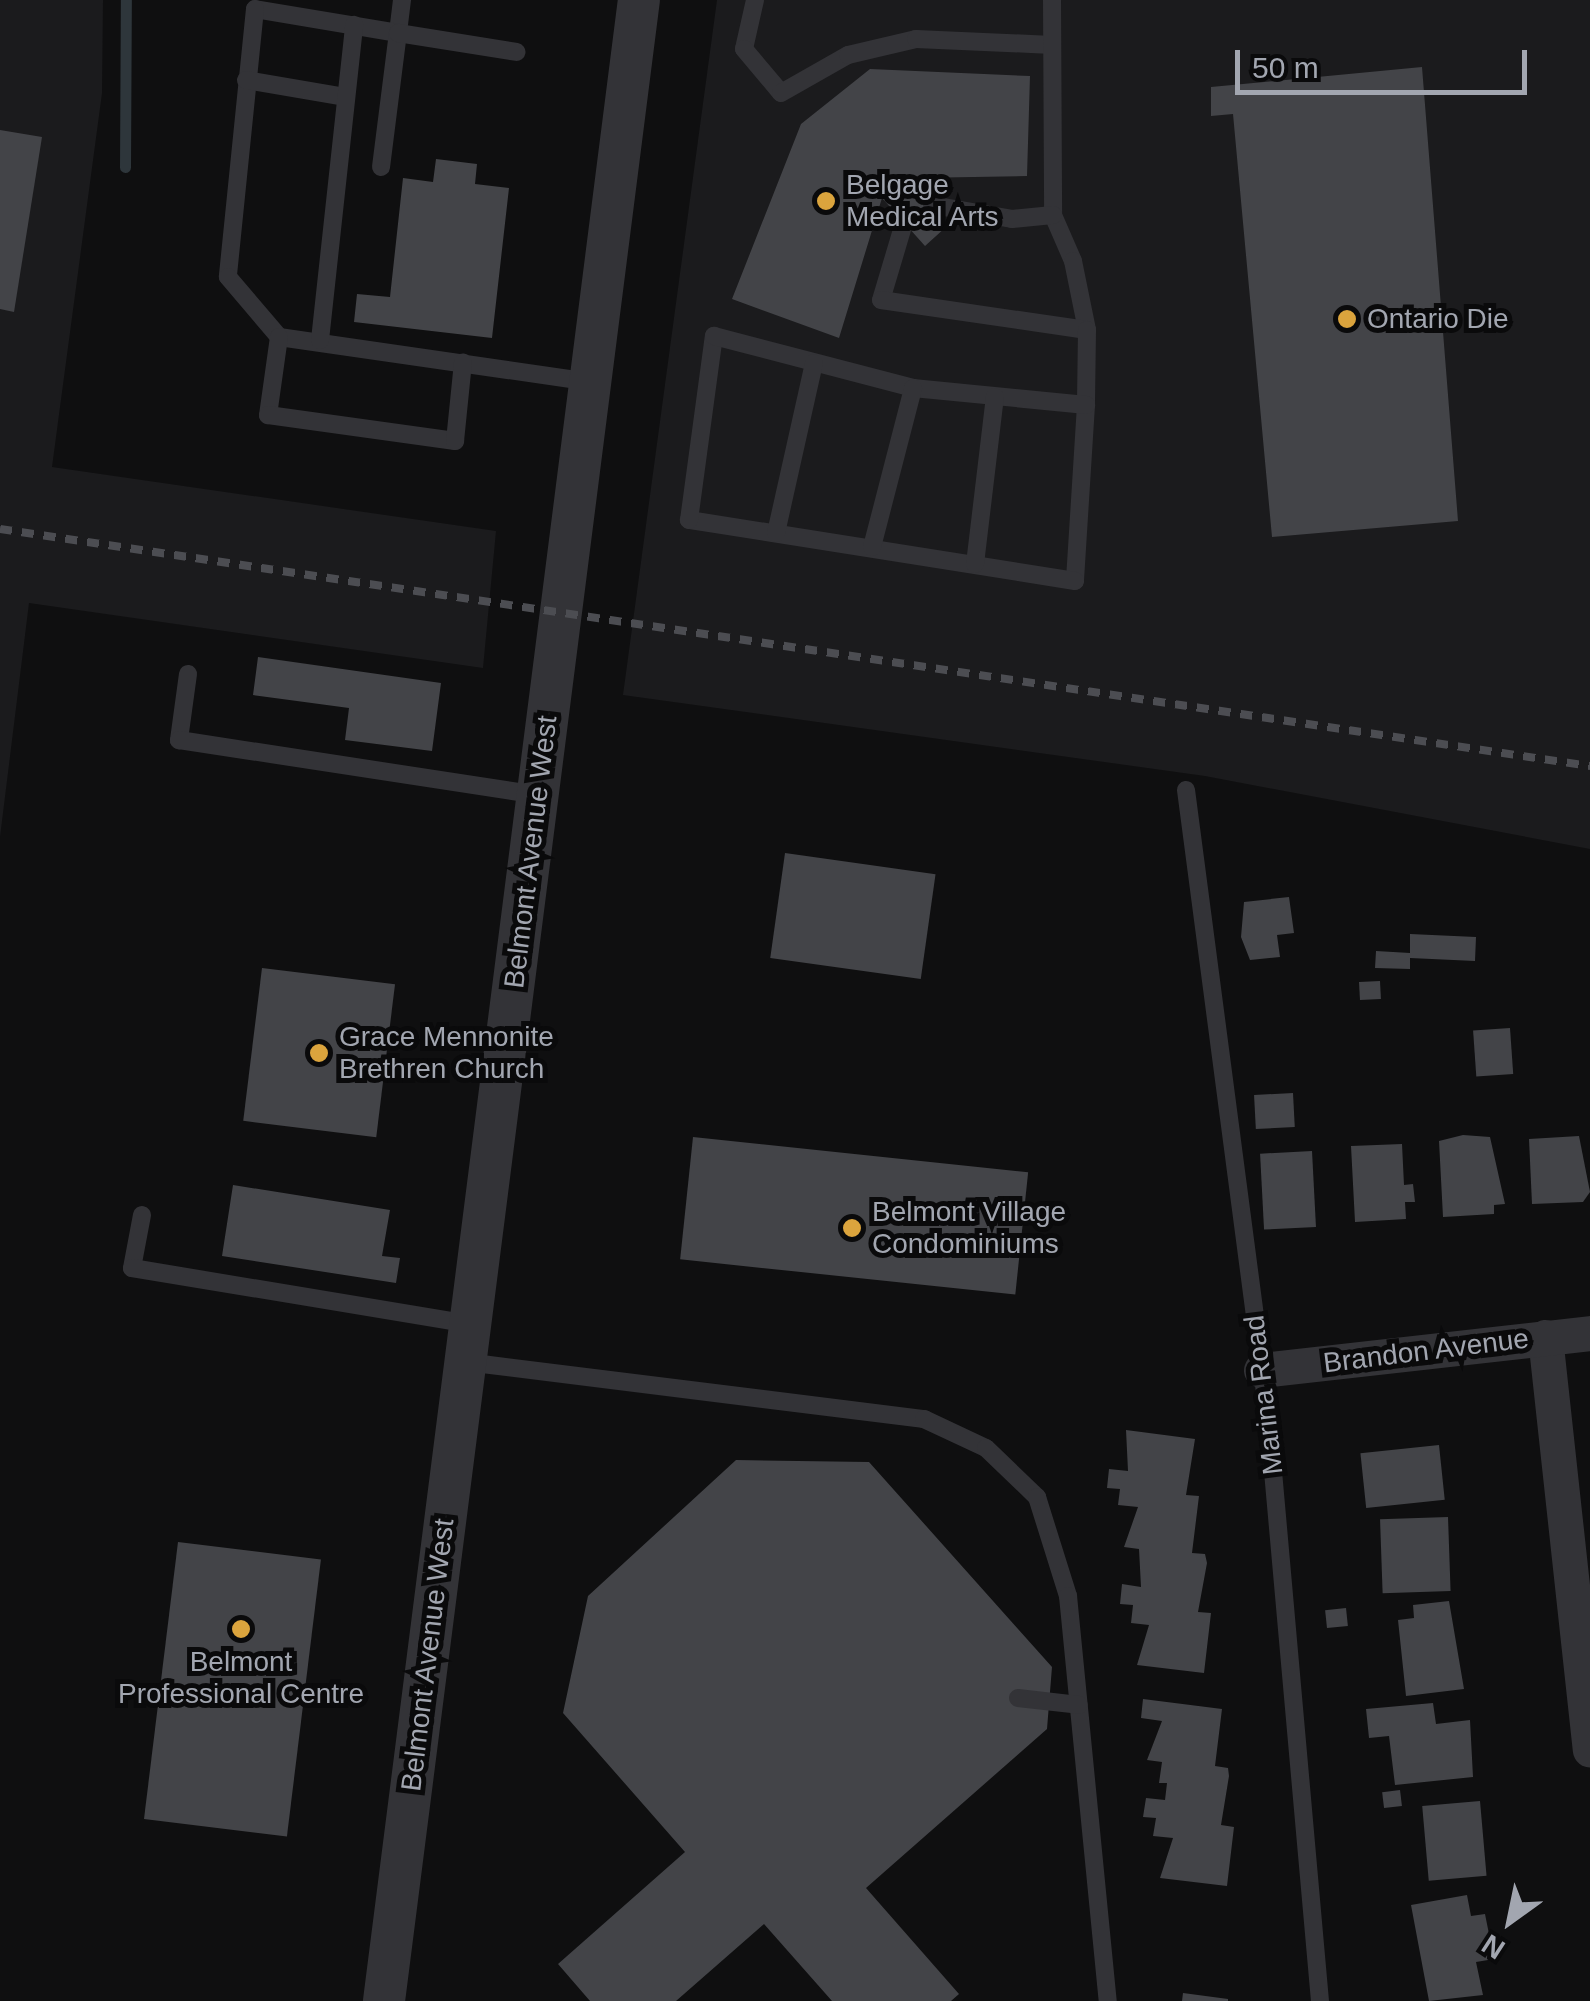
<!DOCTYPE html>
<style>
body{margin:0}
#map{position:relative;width:1590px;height:2001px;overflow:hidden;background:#0f0f10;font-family:Helvetica,sans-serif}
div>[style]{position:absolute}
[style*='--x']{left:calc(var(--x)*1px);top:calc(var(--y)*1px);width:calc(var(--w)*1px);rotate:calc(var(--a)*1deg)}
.built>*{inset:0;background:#1b1b1d}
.stream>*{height:11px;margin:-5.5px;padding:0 5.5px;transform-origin:5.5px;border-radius:5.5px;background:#2e363b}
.building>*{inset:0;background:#434448;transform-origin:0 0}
.service>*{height:18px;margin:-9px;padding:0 9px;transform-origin:9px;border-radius:9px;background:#333337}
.minor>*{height:35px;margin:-17.5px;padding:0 17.5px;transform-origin:17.5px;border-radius:17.5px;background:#333337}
.tertiary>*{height:42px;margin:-21px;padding:0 21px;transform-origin:21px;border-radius:21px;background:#333337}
.rail>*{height:8px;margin-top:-4px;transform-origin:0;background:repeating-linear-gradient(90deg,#4c4d52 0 12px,transparent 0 22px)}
.dots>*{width:28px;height:28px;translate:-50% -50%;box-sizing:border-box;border:5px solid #0a0a0b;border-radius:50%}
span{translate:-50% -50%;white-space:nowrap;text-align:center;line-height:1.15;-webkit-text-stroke:10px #0a0a0b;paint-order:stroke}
.poi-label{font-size:28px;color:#a2a6b0}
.left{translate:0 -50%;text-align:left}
.street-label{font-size:28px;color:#a2a6b0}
.north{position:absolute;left:1460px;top:1871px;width:100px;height:100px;-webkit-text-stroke:8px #0a0a0b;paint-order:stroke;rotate:213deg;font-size:28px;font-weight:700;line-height:40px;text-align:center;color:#a2a6b0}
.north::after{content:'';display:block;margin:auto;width:35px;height:45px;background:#a2a6b0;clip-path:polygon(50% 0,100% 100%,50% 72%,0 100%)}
.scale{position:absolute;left:1235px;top:50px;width:292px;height:45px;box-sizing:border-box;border:5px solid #a2a6b0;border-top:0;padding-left:12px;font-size:30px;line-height:35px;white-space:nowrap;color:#a2a6b0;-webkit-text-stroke:8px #0a0a0b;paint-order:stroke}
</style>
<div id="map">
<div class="built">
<i style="clip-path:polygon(0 0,103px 0,102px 93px,52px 467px,496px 531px,483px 668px,29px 603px,0 837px)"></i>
<i style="clip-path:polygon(717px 0,1590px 0,1590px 849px,1205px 776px,623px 695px)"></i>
</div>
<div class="stream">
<i style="--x:125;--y:167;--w:167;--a:-89.7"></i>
</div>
<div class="building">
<i style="clip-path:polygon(1422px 67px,1458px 521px,1272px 537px,1233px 114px,1211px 116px,1211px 87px)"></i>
<i style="clip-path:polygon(870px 69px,1030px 76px,1027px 176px,914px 178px,946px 227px,925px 246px,882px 198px,839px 338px,732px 299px,801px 124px)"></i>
<i style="clip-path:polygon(0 130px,42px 137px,14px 312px,0 309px)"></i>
<i style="clip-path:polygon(436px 159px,477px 164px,475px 184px,509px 188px,492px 338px,354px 322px,357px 294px,390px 297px,403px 178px,433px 182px)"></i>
<i style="clip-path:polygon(258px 657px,441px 683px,432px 751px,345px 740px,349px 708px,253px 695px)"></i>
<i style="left:785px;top:853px;width:152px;height:106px;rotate:8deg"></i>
<i style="clip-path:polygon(1289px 897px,1294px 933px,1277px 935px,1280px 957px,1250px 960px,1241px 937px,1244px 902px)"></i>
<i style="clip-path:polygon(1410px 934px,1476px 937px,1475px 961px,1410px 958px,1410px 969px,1375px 968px,1376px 951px,1410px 953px)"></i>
<i style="left:262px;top:968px;width:134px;height:154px;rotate:7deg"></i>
<i style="left:1380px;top:981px;width:18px;height:21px;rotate:87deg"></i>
<i style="left:1510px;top:1028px;width:46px;height:37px;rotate:86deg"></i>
<i style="left:1293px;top:1093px;width:34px;height:39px;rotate:87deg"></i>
<i style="clip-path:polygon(1463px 1135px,1490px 1137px,1505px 1204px,1494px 1205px,1494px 1214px,1443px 1217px,1439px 1141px)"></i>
<i style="clip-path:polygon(1579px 1136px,1590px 1192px,1583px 1202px,1532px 1204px,1529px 1139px)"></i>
<i style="left:693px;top:1137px;width:337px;height:123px;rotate:6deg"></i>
<i style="clip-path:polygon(1402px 1144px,1404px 1185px,1413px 1184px,1415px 1202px,1405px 1202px,1406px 1219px,1355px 1222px,1351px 1146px)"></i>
<i style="left:1312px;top:1151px;width:76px;height:52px;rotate:87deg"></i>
<i style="clip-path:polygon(233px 1185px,390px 1210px,382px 1256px,400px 1258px,396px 1283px,222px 1256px)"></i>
<i style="clip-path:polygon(1126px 1430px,1195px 1439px,1186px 1495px,1199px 1496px,1192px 1553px,1205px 1554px,1207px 1563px,1198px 1612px,1211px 1613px,1204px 1673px,1137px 1665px,1149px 1625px,1131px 1623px,1133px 1605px,1120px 1604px,1122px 1584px,1141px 1587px,1139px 1549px,1124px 1547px,1138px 1507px,1118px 1505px,1120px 1489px,1107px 1488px,1109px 1469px,1128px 1471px)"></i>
<i style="left:1439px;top:1445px;width:55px;height:79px;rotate:84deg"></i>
<i style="clip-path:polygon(736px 1460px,869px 1462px,1052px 1667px,1047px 1729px,866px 1888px,959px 1994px,951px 2001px,832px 2001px,764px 1924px,676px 2001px,590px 2001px,558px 1964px,685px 1852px,563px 1713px,588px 1596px)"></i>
<i style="left:1448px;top:1517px;width:74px;height:68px;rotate:88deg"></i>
<i style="left:178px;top:1542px;width:144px;height:279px;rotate:7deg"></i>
<i style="clip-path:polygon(1449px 1601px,1464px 1689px,1406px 1696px,1398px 1620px,1414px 1618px,1413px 1605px)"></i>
<i style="left:1346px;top:1608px;width:18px;height:21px;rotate:84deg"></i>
<i style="clip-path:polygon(1143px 1699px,1222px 1709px,1215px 1766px,1228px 1768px,1229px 1776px,1221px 1825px,1234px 1827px,1227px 1886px,1160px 1878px,1173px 1838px,1153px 1836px,1156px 1818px,1143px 1817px,1146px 1798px,1165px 1800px,1167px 1783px,1159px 1783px,1162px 1762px,1147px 1760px,1162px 1721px,1141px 1718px)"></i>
<i style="clip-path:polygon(1433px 1703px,1436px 1724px,1470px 1720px,1473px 1777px,1395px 1785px,1389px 1736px,1369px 1738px,1366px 1709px)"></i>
<i style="left:1400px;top:1790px;width:16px;height:18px;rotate:83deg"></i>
<i style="left:1480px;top:1801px;width:75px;height:58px;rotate:85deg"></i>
<i style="clip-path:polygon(1467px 1895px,1471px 1916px,1485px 1914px,1494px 1959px,1476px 1962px,1483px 1995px,1429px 2001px,1411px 1905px)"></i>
<i style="clip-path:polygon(1183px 1993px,1228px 1999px,1228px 2001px,1182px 2001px)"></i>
</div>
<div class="service">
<i style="--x:402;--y:0;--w:33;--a:97"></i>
<i style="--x:398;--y:33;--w:145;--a:-170.5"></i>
<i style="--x:255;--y:9;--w:269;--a:95.8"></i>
<i style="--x:228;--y:277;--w:79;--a:49.6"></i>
<i style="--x:279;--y:337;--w:314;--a:8.2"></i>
<i style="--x:755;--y:0;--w:50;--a:102.7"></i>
<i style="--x:744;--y:49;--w:57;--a:49.9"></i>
<i style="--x:781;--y:93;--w:77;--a:-29.6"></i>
<i style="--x:848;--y:55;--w:70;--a:-13.2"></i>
<i style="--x:916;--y:39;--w:136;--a:2.5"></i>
<i style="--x:1052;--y:0;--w:215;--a:89.7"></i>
<i style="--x:1053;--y:215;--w:50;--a:66.5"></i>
<i style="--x:1073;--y:261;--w:70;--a:78.5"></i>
<i style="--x:246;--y:80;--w:100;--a:9.7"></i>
<i style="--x:381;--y:167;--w:135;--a:-82.8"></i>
<i style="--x:398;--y:33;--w:120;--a:9.1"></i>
<i style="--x:932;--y:205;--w:81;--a:9.9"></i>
<i style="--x:1012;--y:219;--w:41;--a:-5.6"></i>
<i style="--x:904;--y:223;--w:80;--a:106.6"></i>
<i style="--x:881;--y:300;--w:208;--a:8.3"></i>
<i style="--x:1087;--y:330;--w:75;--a:90.8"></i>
<i style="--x:1086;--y:405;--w:176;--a:93.6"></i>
<i style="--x:1075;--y:581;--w:391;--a:-171"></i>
<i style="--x:689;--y:520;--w:186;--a:-82.3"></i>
<i style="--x:714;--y:336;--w:206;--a:14.6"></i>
<i style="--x:913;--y:388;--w:174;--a:5.6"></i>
<i style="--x:279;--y:337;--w:79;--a:98"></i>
<i style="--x:268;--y:415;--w:189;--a:7.9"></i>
<i style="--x:455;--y:441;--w:79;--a:-84.2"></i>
<i style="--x:320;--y:340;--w:317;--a:-83.8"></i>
<i style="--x:776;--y:533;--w:174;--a:-77.4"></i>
<i style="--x:872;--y:547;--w:164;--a:-75.5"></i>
<i style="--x:975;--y:564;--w:168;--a:-83.2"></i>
<i style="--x:188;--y:674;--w:67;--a:97.8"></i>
<i style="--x:179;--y:740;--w:362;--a:8.7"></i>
<i style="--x:1186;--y:790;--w:630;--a:82.53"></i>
<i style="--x:1268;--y:1415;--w:588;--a:84.93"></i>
<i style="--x:142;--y:1215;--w:54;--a:100.7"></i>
<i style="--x:132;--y:1268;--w:343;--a:9.4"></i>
<i style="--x:466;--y:1362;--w:462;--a:7.1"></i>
<i style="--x:924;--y:1419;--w:68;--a:25.1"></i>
<i style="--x:986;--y:1448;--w:71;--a:43.9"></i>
<i style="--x:1037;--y:1497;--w:104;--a:72.6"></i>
<i style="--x:1068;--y:1596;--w:407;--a:84.4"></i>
<i style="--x:1018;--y:1698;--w:61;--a:6.5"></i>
</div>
<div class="minor">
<i style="--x:1545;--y:1337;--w:415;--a:83.8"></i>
<i style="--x:1261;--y:1370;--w:331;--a:-6.4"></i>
</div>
<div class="tertiary">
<i style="--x:384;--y:2001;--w:2017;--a:-82.74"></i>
</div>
<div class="rail">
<i style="--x:0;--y:529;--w:1608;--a:8.48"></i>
</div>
<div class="dots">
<i style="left:826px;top:201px;background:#dba43d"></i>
<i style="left:1347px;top:319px;background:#dba43d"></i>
<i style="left:319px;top:1053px;background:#dba43d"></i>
<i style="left:852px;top:1228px;background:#dba43d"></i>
<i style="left:241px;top:1629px;background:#dba43d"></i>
</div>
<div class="poi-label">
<span class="left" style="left:846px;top:201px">Belgage<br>Medical Arts</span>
<span class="left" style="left:1367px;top:319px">Ontario Die</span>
<span class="left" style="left:339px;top:1053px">Grace Mennonite<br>Brethren Church</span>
<span class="left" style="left:872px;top:1228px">Belmont Village<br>Condominiums</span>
<span style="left:241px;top:1678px">Belmont<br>Professional Centre</span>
</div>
<div class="street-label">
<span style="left:531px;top:852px;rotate:-83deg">Belmont Avenue West</span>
<span style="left:1426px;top:1351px;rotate:-7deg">Brandon Avenue</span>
<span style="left:1264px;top:1395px;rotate:-97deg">Marina Road</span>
<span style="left:428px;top:1655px;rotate:-83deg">Belmont Avenue West</span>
</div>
<div class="north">N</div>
<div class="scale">50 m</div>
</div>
